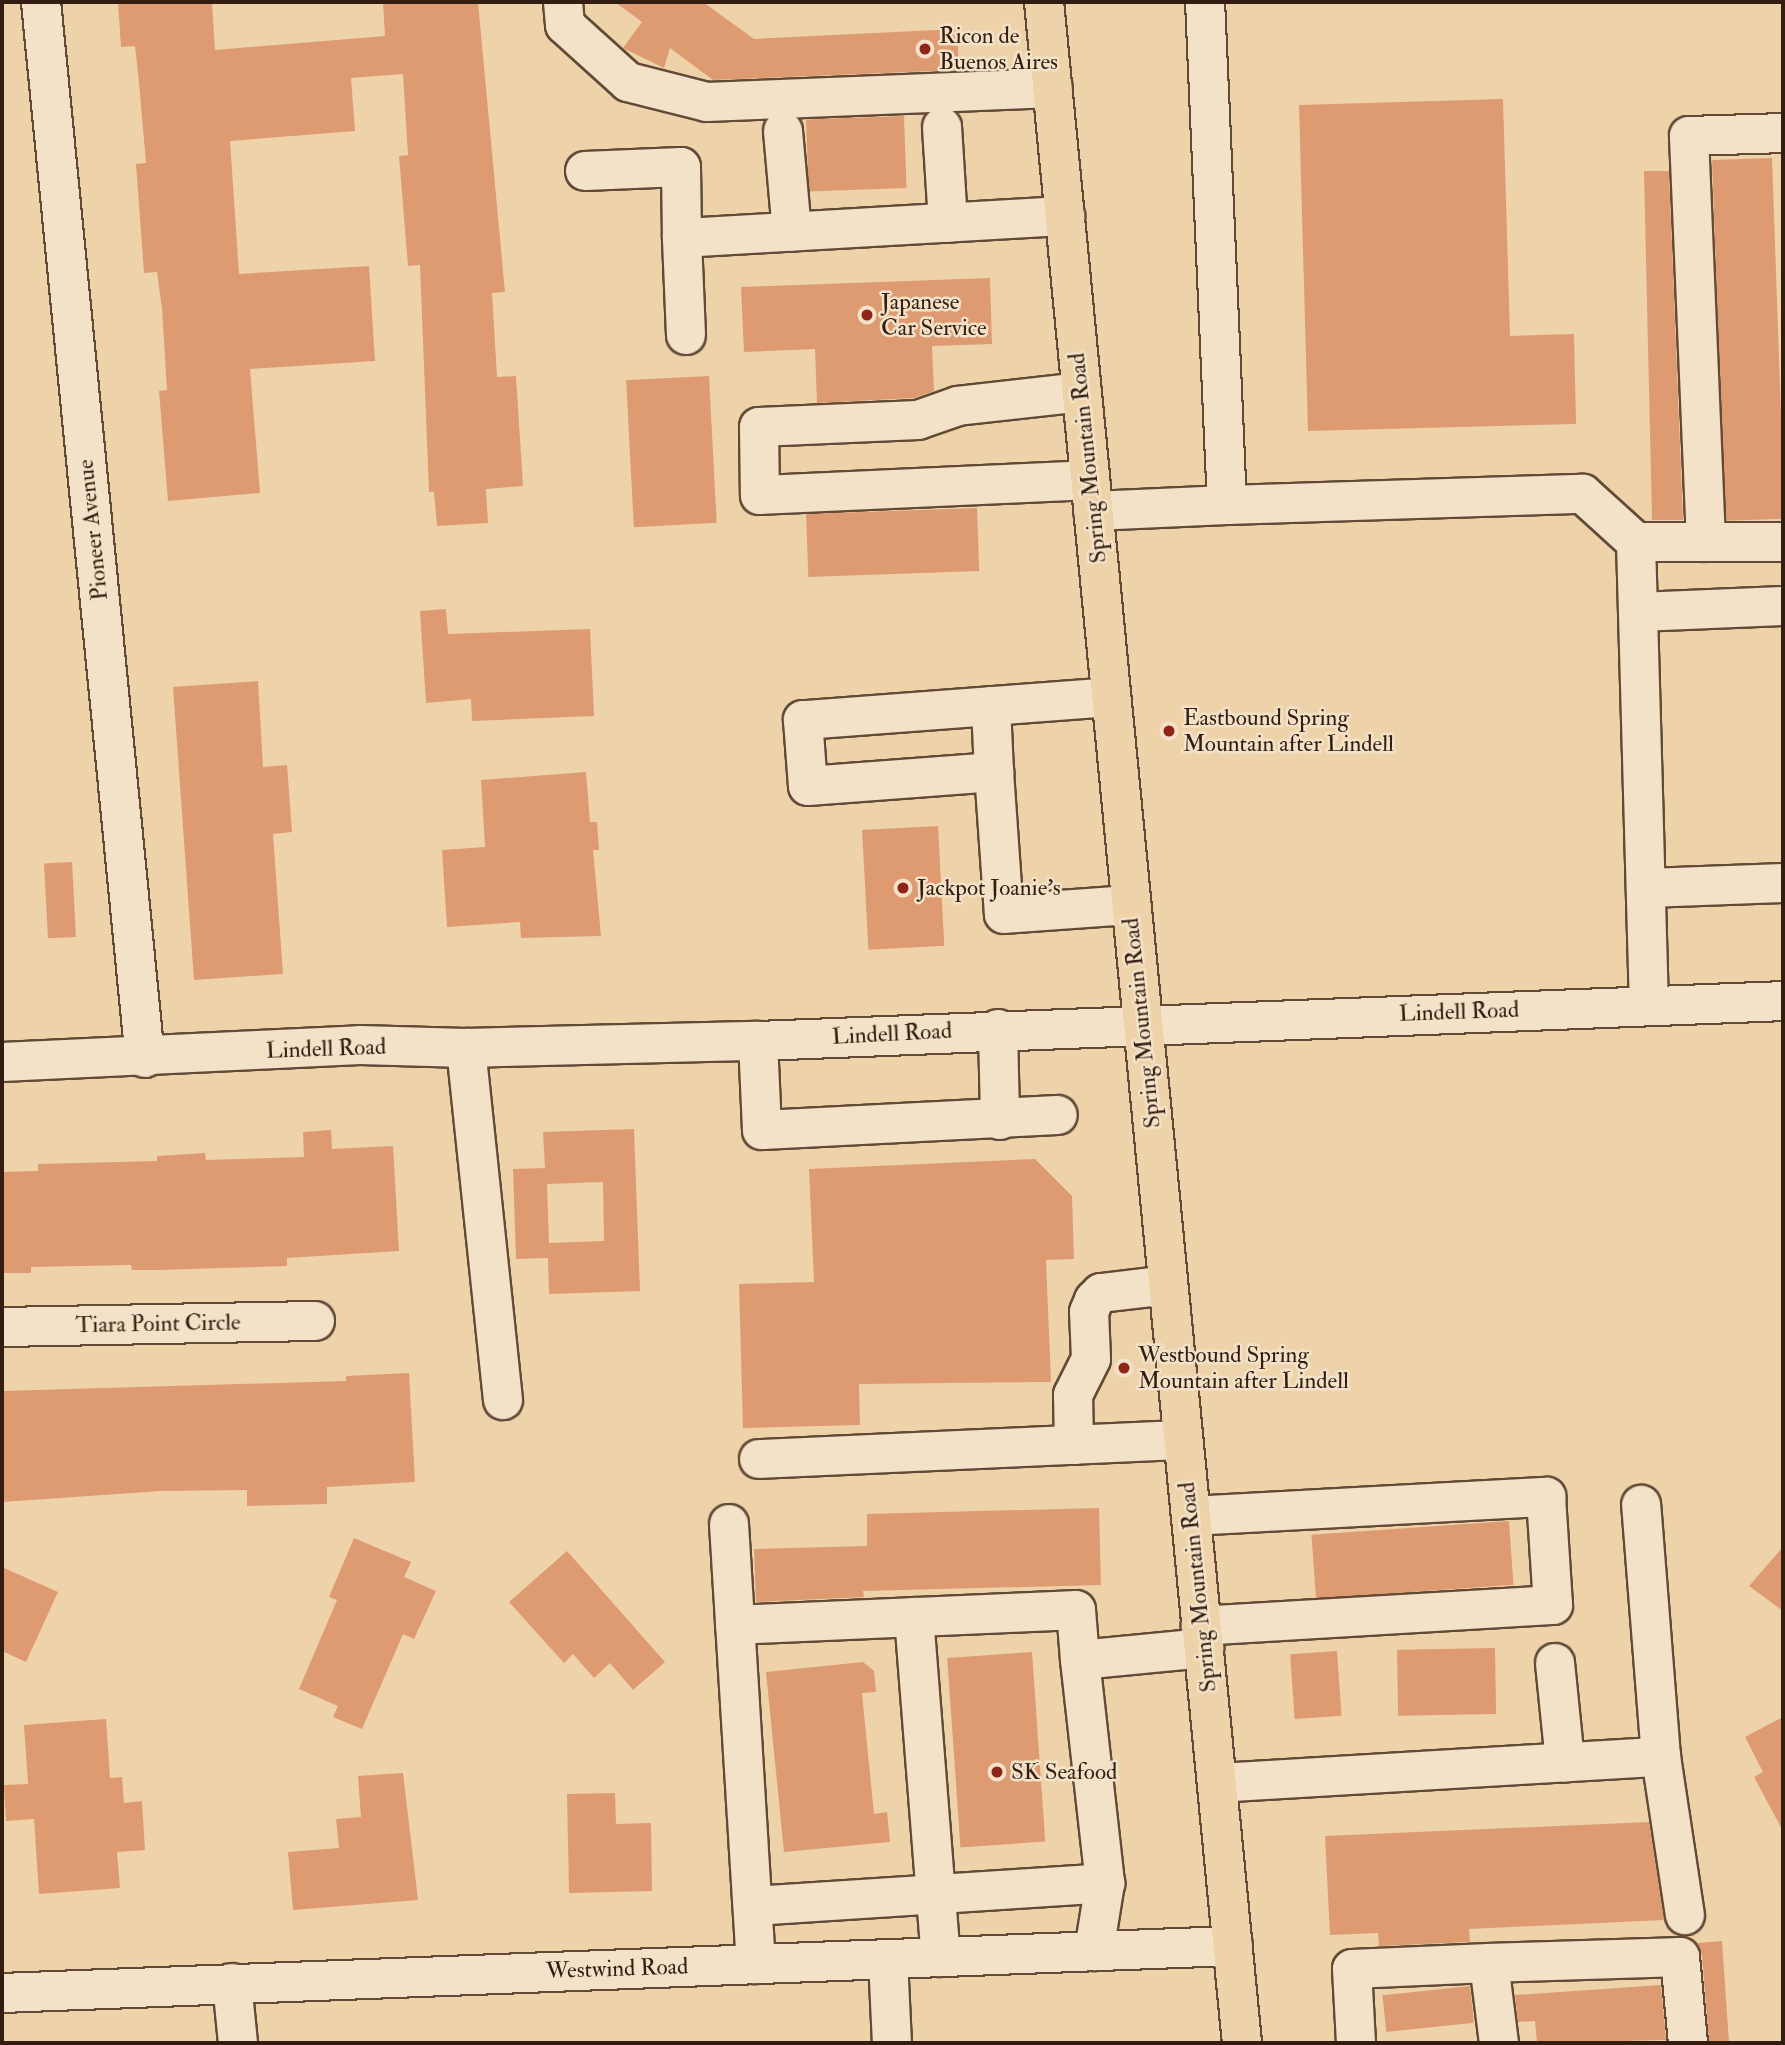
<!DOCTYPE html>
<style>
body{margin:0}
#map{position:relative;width:1785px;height:2045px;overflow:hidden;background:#eed3aa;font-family:"IM FELL Double Pica",serif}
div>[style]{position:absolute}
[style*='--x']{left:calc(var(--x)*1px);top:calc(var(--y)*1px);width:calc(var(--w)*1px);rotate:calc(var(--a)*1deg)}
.building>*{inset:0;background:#de9b72;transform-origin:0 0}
.roads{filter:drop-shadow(2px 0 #624a36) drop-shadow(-2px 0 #624a36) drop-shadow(0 2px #624a36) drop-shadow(0 -2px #624a36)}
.minor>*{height:38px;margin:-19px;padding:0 19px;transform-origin:19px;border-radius:19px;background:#f4e2c8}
.major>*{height:38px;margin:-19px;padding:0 19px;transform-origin:19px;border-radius:19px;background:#eed3aa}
.dots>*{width:19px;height:19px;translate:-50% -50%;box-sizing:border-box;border:4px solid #f4e2c8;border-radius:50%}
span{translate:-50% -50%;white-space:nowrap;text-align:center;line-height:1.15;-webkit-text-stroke:5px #f4e2c8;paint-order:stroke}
.poi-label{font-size:23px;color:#331c10}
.left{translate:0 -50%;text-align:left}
.street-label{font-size:23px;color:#331c10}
.frame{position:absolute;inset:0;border:4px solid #331c10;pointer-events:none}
</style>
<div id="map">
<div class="building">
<i style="clip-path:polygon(118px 2px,212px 2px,215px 50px,385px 36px,383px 2px,478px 2px,505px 292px,492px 293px,497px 377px,516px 376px,523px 486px,486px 489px,488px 523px,437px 526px,434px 492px,429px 492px,420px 265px,408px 266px,399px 156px,408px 155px,403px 74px,351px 78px,355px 131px,230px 141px,239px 274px,369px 266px,375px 361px,250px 369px,260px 493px,168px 501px,159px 391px,167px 390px,162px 309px,157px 272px,144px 273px,136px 164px,146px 163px,139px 83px,135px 46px,121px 47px)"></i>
<i style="clip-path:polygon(615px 2px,703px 2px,754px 39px,957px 29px,959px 70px,713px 80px,670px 48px,664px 68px,623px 48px,642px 22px)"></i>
<i style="clip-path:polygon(1503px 99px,1510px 336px,1574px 334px,1576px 424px,1308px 431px,1299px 105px)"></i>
<i style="left:904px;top:116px;width:72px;height:98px;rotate:88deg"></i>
<i style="left:1772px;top:158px;width:361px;height:60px;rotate:88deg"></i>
<i style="clip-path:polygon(1644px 171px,1669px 171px,1683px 520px,1652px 520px)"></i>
<i style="clip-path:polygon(990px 278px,992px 344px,932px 346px,934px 391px,914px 398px,817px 403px,815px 349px,744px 352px,741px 287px)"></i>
<i style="left:709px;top:376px;width:147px;height:83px;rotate:87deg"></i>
<i style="left:977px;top:508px;width:63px;height:171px;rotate:88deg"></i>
<i style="clip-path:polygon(446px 609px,448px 634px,590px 629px,594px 716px,472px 721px,471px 699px,426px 703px,420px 611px)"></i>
<i style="clip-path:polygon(258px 681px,263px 767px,287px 765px,292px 832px,273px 834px,283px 974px,194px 980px,173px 687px)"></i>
<i style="clip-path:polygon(586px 772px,590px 822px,597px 822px,599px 850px,593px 850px,601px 936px,521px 938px,520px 922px,447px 927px,442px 850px,485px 847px,481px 780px)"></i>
<i style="left:938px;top:826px;width:120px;height:76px;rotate:87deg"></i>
<i style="left:72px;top:862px;width:75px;height:28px;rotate:87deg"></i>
<i style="clip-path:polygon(evenodd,634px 1129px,640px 1291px,549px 1294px,548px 1258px,516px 1259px,513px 1169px,545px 1168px,543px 1132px,634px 1129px,603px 1182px,604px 1241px,549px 1243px,547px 1184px,603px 1182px)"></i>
<i style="clip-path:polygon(331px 1130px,332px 1149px,393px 1146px,399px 1251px,287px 1258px,287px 1266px,159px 1270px,132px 1270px,131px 1265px,31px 1267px,31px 1273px,2px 1273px,2px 1172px,38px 1171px,38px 1164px,157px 1161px,157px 1156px,205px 1153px,206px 1160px,304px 1157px,303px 1132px)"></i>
<i style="clip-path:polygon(1035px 1159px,1072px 1196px,1074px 1259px,1046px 1260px,1051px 1382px,859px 1384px,860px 1425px,743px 1428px,739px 1284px,814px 1282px,809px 1169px)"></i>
<i style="clip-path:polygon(409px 1373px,415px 1482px,327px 1487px,327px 1504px,247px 1506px,247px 1490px,161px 1491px,2px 1502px,2px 1391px,346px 1381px,346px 1376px)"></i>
<i style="clip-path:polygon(1099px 1508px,1101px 1585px,863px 1591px,864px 1597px,756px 1602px,754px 1549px,867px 1546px,867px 1514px)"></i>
<i style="left:1509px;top:1521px;width:64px;height:198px;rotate:86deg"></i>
<i style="clip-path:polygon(354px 1538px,411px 1562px,404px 1577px,436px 1591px,414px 1639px,403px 1634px,362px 1729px,333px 1717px,338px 1706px,299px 1689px,337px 1600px,329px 1597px)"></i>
<i style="clip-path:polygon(1783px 1547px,1783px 1611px,1749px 1586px)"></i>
<i style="clip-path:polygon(567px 1551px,665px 1662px,633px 1690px,610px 1663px,594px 1678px,573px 1654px,564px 1663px,509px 1602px)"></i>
<i style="clip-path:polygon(2px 1567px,58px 1592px,26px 1662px,2px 1651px)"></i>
<i style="left:1495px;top:1648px;width:66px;height:98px;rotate:89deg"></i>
<i style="left:1337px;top:1651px;width:65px;height:47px;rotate:86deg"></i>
<i style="left:1032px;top:1652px;width:190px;height:85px;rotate:86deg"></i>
<i style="clip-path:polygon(863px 1662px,874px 1671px,876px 1692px,862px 1693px,874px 1814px,887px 1812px,890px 1842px,784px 1852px,766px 1672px)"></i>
<i style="clip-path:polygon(1783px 1717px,1783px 1831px,1754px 1777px,1763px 1772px,1745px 1737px)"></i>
<i style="clip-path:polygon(106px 1719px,110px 1778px,122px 1777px,124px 1803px,142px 1801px,145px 1850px,117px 1852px,120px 1888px,39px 1894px,34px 1819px,6px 1821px,4px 1785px,28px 1784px,24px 1725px)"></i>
<i style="clip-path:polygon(403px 1773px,418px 1900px,293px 1910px,288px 1852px,339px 1848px,336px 1819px,361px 1817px,358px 1776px)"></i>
<i style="clip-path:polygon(615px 1793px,616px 1824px,651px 1823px,652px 1891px,569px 1893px,567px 1794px)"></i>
<i style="clip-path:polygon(1649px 1822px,1664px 1920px,1469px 1929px,1470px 1942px,1379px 1946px,1378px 1933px,1330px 1935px,1325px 1836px)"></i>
<i style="clip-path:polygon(1722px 1941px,1729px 2043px,1709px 2043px,1702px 1955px,1697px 1943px)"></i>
<i style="clip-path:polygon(1661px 1985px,1666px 2040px,1537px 2043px,1535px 2021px,1518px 2022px,1515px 1995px)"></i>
<i style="left:1470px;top:1986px;width:37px;height:88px;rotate:84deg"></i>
</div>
<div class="roads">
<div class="minor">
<i style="--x:41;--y:2;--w:1061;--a:84.38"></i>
<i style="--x:563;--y:2;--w:23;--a:85"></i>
<i style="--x:565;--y:25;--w:85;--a:42.1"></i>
<i style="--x:628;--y:82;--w:81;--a:14.2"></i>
<i style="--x:707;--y:102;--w:346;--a:-2.3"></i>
<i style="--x:942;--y:127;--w:96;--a:86.4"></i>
<i style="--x:783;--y:131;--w:101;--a:84.9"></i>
<i style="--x:585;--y:171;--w:96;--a:-2.4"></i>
<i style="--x:681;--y:167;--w:71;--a:89.2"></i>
<i style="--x:686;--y:335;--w:97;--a:-92.4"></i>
<i style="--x:682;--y:238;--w:384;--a:-3.3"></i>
<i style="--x:1082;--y:392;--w:125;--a:173.6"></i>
<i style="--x:958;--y:406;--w:42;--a:160.7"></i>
<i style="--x:918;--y:420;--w:159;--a:177.5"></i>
<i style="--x:759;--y:427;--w:68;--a:89.2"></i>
<i style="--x:760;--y:495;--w:330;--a:-2.6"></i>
<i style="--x:1227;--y:505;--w:356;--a:-1.8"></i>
<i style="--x:1583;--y:494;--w:72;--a:42.2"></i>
<i style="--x:1636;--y:542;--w:464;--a:88.4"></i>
<i style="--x:1093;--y:511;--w:134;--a:-2.6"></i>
<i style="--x:1227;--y:505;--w:503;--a:-92.5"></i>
<i style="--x:1636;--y:542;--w:147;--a:0"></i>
<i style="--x:1706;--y:542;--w:406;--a:-92.4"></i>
<i style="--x:1689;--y:136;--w:94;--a:-1.8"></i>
<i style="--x:1638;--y:612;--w:145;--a:-2.4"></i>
<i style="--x:1111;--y:697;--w:309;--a:175.7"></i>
<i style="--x:803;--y:720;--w:66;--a:85.7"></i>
<i style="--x:808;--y:786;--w:187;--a:-4.3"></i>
<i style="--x:994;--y:772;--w:142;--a:86"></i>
<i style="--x:1004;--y:914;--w:127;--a:-4.1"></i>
<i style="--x:991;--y:706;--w:66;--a:87.4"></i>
<i style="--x:1646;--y:888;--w:137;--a:-2.1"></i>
<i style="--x:998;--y:1029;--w:91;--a:88.7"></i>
<i style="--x:758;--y:1041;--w:89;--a:87.4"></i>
<i style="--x:762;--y:1130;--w:296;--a:-2.9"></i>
<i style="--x:466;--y:1048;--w:354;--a:84"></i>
<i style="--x:2;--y:1062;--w:358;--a:-2.7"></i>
<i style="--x:360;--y:1045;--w:106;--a:1.6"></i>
<i style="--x:466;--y:1048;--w:292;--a:-1.4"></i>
<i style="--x:758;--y:1041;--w:1026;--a:-2.23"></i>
<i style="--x:2;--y:1327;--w:313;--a:-1.1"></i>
<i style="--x:1074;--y:1445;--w:50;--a:-91.1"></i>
<i style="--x:1073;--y:1395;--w:40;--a:-63.4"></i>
<i style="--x:1091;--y:1359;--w:47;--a:-92.4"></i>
<i style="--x:1089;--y:1312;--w:13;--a:-67"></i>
<i style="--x:1094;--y:1300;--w:10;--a:-45"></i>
<i style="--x:1101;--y:1293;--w:67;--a:-6.8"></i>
<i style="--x:759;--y:1459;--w:424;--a:-2.6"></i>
<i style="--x:1191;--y:1516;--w:356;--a:-3.1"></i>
<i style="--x:1546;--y:1497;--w:108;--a:86.3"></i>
<i style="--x:1553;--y:1605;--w:353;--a:176.6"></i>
<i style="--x:729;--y:1524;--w:441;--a:86.5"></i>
<i style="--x:914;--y:1617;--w:341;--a:85.5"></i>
<i style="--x:735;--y:1625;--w:341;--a:-2.5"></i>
<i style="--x:1076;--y:1610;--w:50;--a:85.4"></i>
<i style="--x:1080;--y:1660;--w:125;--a:-5.5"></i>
<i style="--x:1080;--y:1660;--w:224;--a:83.6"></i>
<i style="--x:1555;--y:1663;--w:100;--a:84.2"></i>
<i style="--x:1661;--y:1757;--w:160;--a:81.4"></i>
<i style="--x:1217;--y:1783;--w:445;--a:-3.4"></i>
<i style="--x:1661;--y:1757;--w:253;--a:-94.5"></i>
<i style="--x:753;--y:1906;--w:353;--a:-3.7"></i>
<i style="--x:1105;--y:1883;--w:69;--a:99.2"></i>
<i style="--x:888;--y:1959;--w:84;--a:87.3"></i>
<i style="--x:1489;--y:1963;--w:191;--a:-1.8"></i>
<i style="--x:1680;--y:1957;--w:86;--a:84.7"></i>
<i style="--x:232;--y:1983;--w:60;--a:84.3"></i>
<i style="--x:2;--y:1993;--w:1232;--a:-2.19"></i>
<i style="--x:1356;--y:2043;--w:74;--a:-93.1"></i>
<i style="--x:1352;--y:1969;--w:137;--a:-2.5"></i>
<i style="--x:1489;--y:1963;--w:81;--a:82.9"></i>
</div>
<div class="major">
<i style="--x:1044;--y:2;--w:2051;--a:84.46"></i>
</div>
</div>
<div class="dots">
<i style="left:925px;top:49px;background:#8f2418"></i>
<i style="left:867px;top:315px;background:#8f2418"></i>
<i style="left:1169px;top:731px;background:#8f2418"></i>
<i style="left:903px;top:888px;background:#8f2418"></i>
<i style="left:1124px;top:1368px;background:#8f2418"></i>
<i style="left:997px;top:1772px;background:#8f2418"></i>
</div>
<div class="poi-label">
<span class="left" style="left:939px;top:49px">Ricon de<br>Buenos Aires</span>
<span class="left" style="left:881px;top:315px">Japanese<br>Car Service</span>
<span class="left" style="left:1183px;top:731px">Eastbound Spring<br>Mountain after Lindell</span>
<span class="left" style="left:917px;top:888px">Jackpot Joanie's</span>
<span class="left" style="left:1138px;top:1368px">Westbound Spring<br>Mountain after Lindell</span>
<span class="left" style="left:1011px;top:1772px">SK Seafood</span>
</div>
<div class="street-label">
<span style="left:1088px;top:458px;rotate:-96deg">Spring Mountain Road</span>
<span style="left:93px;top:530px;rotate:-96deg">Pioneer Avenue</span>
<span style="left:1459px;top:1012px;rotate:-2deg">Lindell Road</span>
<span style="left:1142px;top:1023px;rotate:-96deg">Spring Mountain Road</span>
<span style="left:892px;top:1034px;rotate:-3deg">Lindell Road</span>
<span style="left:326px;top:1049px;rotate:-2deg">Lindell Road</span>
<span style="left:158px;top:1324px;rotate:-1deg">Tiara Point Circle</span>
<span style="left:1198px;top:1587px;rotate:-96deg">Spring Mountain Road</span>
<span style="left:617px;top:1969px;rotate:-2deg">Westwind Road</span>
</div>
<div class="frame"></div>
</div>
